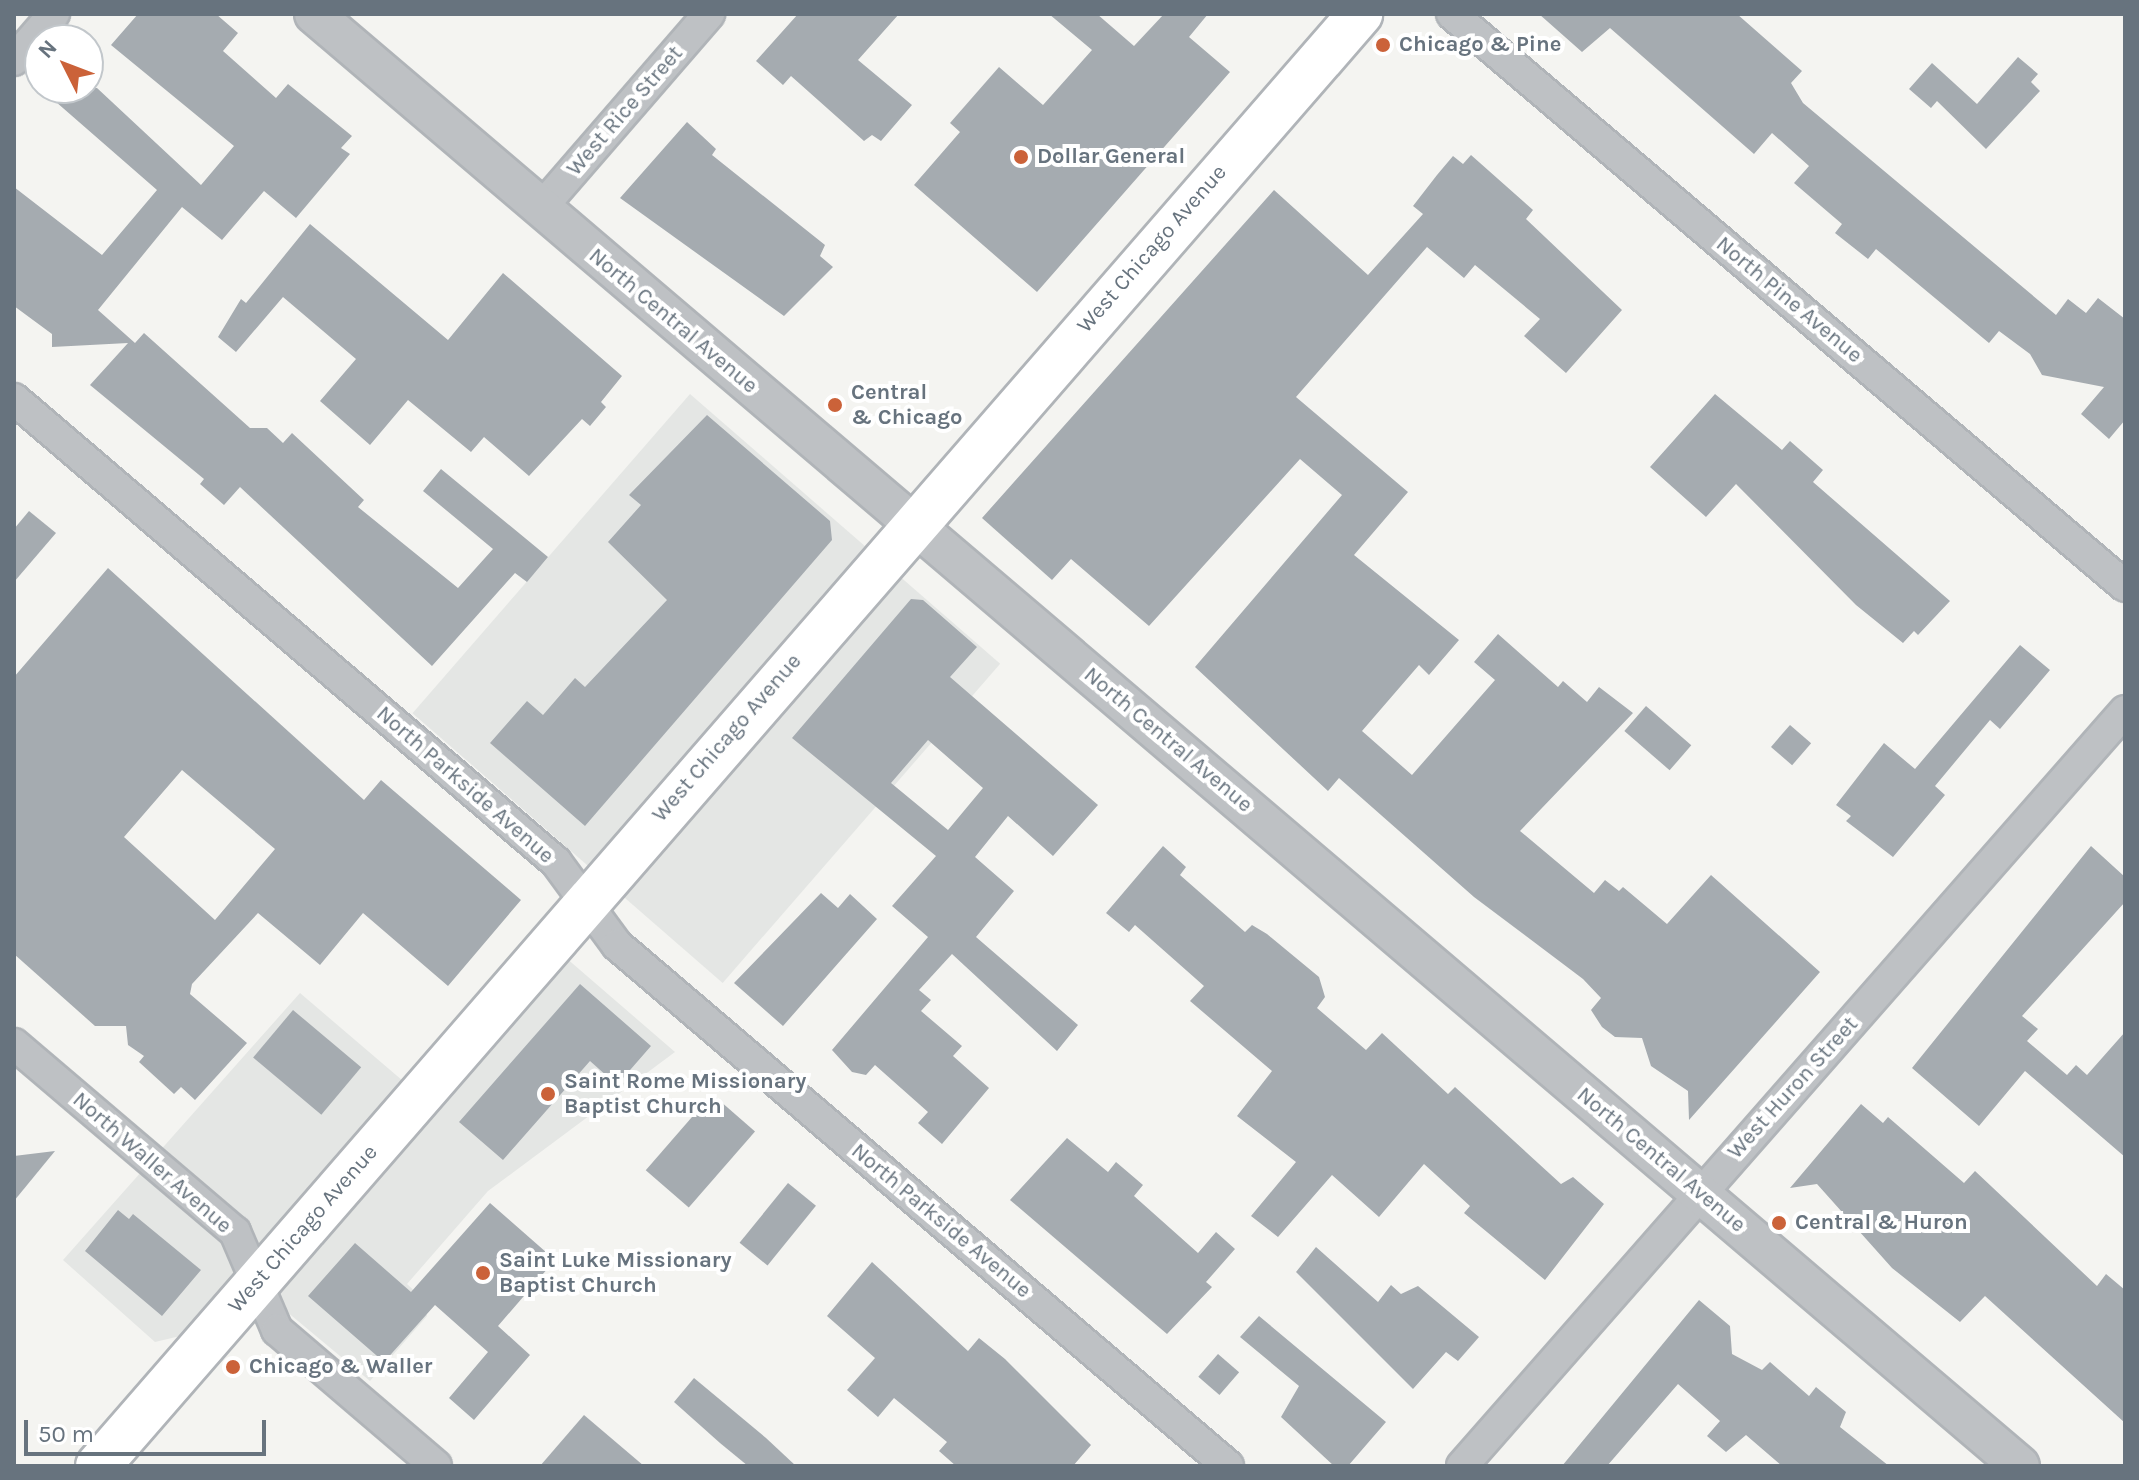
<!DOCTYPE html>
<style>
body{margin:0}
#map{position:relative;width:2139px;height:1480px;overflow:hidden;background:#f4f4f1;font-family:Karla,sans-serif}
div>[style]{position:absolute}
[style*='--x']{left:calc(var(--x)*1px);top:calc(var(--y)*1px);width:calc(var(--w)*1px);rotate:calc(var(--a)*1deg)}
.built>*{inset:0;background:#e4e6e4;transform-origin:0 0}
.building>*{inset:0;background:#a5abb0;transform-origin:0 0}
.roads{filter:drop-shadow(2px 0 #b0b4b8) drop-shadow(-2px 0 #b0b4b8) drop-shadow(0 2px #b0b4b8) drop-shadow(0 -2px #b0b4b8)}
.minor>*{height:30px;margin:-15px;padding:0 15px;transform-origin:15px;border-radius:15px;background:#bec1c4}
.tertiary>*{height:38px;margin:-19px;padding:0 19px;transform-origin:19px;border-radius:19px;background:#bec1c4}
.secondary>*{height:44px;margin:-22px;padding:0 22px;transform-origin:22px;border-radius:22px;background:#fff}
.dots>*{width:22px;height:22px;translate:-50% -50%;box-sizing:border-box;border:4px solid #fff;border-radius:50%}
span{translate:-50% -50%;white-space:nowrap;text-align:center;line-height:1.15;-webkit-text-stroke:8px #fff;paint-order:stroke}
.poi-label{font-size:22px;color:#67737e;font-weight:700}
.left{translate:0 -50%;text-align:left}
.street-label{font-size:22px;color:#67737e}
.frame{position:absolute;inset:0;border:16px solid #67737e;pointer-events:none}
.north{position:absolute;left:24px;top:24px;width:80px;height:80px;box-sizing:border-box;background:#fff;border:2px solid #c2c7cb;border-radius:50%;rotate:312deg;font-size:22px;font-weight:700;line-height:32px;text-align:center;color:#67737e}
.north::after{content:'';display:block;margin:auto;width:28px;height:36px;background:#cb6239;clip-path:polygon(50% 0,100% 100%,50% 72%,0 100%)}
.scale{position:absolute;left:24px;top:1420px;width:242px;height:36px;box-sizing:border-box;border:4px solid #67737e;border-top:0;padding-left:10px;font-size:24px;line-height:28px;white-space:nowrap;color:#67737e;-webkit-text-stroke:6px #fff;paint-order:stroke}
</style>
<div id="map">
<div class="built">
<i style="left:690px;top:394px;width:411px;height:423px;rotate:41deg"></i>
<i style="clip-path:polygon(565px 957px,675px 1052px,488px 1191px,407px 1284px,422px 1298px,427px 1316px,370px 1381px,286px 1311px,155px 1342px,63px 1260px,300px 993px,437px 1110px)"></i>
</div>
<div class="building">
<i style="clip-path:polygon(138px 14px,216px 14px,238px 33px,223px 51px,276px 98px,288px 84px,352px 136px,341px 148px,350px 154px,296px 218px,264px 191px,222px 240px,182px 207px,98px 310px,135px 343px,144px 333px,250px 428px,267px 428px,283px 443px,292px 433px,364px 500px,358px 507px,458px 588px,493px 549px,423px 491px,441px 469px,548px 557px,527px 582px,515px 573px,432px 666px,240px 487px,224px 505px,200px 484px,204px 479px,90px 385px,128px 343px,52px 347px,52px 334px,14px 306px,14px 187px,102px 255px,157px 190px,40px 88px,97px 88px,201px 185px,234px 146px,111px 45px)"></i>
<i style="clip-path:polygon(798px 14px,899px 14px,858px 60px,912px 105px,881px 141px,872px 135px,864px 141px,791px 76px,783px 85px,756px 61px)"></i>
<i style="clip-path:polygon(1049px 14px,1097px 14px,1134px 46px,1164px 14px,1208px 14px,1189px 37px,1230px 72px,1037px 292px,914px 185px,960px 132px,950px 123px,999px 67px,1043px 105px,1092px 50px)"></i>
<i style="clip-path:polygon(1539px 14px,1737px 14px,1802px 71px,1791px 83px,1803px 103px,2056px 315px,2068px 299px,2086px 313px,2098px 298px,2125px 319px,2125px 420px,2109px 439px,2081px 414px,2104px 387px,2042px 375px,2030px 354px,1999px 331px,1989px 343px,1876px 249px,1868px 259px,1835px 233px,1842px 224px,1794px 183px,1809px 166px,1772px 133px,1754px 154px,1610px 28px,1582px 52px)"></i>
<i style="clip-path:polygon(2018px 57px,2038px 74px,2031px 82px,2040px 91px,1986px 149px,1937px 101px,1931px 108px,1909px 89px,1932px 63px,1977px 104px)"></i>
<i style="clip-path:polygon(687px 122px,716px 149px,712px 155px,825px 245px,820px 256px,833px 267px,784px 316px,620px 198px)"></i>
<i style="clip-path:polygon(1471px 155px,1533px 210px,1526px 219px,1622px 310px,1566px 373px,1524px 336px,1540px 319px,1475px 265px,1464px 278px,1427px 247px,1296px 397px,1408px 492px,1354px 555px,1459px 640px,1429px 675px,1419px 665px,1362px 731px,1412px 775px,1495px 680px,1474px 662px,1498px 634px,1558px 687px,1563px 681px,1587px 702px,1599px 687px,1633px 713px,1520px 831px,1594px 893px,1605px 880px,1619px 891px,1623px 887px,1667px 924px,1711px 875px,1820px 972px,1689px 1120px,1688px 1091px,1651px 1066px,1642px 1038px,1615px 1037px,1602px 1027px,1591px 1010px,1601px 998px,1583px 979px,1474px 897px,1339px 778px,1328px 791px,1195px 667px,1342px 495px,1300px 459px,1149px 626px,1071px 559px,1052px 580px,982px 518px,1274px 190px,1368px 275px,1423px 214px,1413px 206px,1437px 175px,1453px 156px,1463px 164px)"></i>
<i style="clip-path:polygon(310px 224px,448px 340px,503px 273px,622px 376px,601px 402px,606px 407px,590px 426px,582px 419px,529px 476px,484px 437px,471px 452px,408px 400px,370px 445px,320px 401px,356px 359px,283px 297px,236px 352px,218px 337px,241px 299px,246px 303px)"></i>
<i style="clip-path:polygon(1715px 394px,1782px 450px,1790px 441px,1823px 470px,1813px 482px,1950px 601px,1918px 635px,1914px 631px,1903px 643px,1856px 605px,1736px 484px,1706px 517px,1650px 467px)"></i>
<i style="clip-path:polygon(707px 415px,830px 521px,832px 540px,585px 826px,490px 743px,527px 701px,543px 715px,575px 678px,585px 687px,667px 600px,608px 542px,641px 505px,629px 495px)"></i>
<i style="clip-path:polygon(29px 511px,56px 533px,14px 582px,14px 529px)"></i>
<i style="clip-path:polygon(evenodd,108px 568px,364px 800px,381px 780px,521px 900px,448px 986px,363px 913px,320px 965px,258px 913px,192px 984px,190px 994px,247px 1043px,195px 1100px,181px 1087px,174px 1094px,139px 1062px,144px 1056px,128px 1045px,126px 1026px,95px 1026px,14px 954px,14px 677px,108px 568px,182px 770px,275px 849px,215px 920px,124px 837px,182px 770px)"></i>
<i style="clip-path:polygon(evenodd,911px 599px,923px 600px,977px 647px,950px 677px,1098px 805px,1053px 856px,1008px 816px,975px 857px,1014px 891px,976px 937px,1078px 1025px,1057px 1051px,952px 954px,919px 990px,931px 1000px,921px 1011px,962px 1046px,953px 1056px,989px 1088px,942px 1144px,918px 1123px,928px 1112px,875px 1065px,866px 1075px,852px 1072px,832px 1050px,928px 937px,892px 906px,936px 856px,792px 738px,911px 599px,928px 740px,983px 788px,948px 830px,891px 783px,928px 740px)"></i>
<i style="clip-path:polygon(2020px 645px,2050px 670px,2000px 729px,1990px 720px,1935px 786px,1945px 795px,1893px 857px,1846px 821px,1851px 816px,1836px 805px,1884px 743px,1915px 769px)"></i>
<i style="left:1646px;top:706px;width:60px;height:33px;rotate:41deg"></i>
<i style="left:1790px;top:725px;width:28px;height:29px;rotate:41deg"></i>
<i style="clip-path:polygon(1163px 846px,1186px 867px,1180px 875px,1245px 932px,1252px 925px,1267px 934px,1319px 977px,1325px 997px,1317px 1008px,1366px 1050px,1382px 1033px,1448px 1094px,1455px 1087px,1561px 1184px,1573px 1177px,1604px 1204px,1545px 1280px,1464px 1213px,1470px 1206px,1424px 1164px,1379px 1217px,1332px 1175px,1278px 1237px,1251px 1216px,1296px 1162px,1237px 1116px,1272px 1071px,1190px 1001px,1204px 986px,1135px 925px,1129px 932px,1106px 913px)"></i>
<i style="clip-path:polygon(2091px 846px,2125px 877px,2125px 902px,2022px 1016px,2038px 1029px,2027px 1041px,2067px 1075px,2076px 1065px,2087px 1075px,2125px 1032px,2125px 1157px,2025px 1071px,1979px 1126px,1912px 1068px)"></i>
<i style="clip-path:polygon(821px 893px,838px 908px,850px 894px,877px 919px,783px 1026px,734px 983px)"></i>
<i style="clip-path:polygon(580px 984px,651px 1046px,617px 1085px,590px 1061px,503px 1160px,459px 1122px)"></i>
<i style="left:293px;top:1010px;width:89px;height:62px;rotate:40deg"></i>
<i style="left:712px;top:1094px;width:57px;height:101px;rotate:41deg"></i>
<i style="clip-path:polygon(1861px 1104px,1883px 1123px,1888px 1117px,1964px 1183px,1975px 1171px,2097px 1286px,2106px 1274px,2125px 1290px,2125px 1423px,1985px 1296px,1960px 1322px,1892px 1268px,1817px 1184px,1790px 1188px)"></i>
<i style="clip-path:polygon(1067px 1138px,1108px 1172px,1116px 1162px,1143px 1185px,1134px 1196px,1198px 1253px,1216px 1232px,1235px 1249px,1206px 1282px,1212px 1287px,1167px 1334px,1010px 1200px)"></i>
<i style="clip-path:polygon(55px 1151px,14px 1201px,14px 1156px)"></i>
<i style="left:788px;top:1183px;width:36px;height:77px;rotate:39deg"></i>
<i style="clip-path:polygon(490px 1203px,555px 1260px,498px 1326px,530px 1355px,474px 1420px,449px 1398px,488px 1352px,435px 1305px,384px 1362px,308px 1296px,355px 1243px,411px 1292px)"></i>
<i style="clip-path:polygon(118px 1210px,129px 1219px,133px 1214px,201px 1270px,162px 1316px,85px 1251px)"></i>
<i style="clip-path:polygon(1316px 1247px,1378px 1302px,1391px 1285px,1401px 1294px,1418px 1286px,1479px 1337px,1458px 1361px,1446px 1352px,1413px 1389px,1296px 1272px)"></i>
<i style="clip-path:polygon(872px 1262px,968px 1351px,979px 1338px,1005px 1359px,1091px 1445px,1073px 1466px,956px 1466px,939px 1451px,947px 1442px,894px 1398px,878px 1417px,847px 1390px,875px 1358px,827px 1316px)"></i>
<i style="clip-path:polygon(1699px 1300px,1730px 1326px,1732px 1354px,1762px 1370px,1770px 1362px,1809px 1396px,1816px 1387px,1846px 1412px,1840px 1427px,1889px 1466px,1782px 1466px,1746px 1435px,1726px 1452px,1707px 1436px,1720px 1421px,1678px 1384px,1607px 1466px,1562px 1466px)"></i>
<i style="clip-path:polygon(1259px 1316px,1386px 1422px,1348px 1466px,1334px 1466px,1281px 1417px,1299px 1386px,1240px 1337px)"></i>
<i style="left:1218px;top:1354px;width:28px;height:30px;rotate:41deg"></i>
<i style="clip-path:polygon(694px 1378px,766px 1438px,796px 1466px,748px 1466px,720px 1443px,674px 1402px)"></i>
<i style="clip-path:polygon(584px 1415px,644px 1466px,540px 1466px)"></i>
</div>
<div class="roads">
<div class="minor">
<i style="--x:1452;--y:14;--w:883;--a:40.36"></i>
<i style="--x:14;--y:60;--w:61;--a:-49"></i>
<i style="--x:541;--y:208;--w:257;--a:-49.1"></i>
<i style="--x:14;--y:399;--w:713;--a:40.51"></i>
<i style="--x:556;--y:862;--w:103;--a:53.7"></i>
<i style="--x:617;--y:945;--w:803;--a:40.45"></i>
<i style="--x:14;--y:1044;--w:290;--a:40.4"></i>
<i style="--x:235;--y:1232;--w:107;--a:66.8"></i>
<i style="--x:277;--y:1330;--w:209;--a:40.5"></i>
<i style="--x:1462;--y:1466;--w:1005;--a:-48.71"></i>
</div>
<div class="tertiary">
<i style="--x:314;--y:14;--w:2240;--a:40.4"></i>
</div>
<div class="secondary">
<i style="--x:98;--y:1466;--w:1924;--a:-49"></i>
</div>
</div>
<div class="dots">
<i style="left:1383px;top:45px;background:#cb6239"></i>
<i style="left:1021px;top:157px;background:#cb6239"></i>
<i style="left:835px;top:405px;background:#cb6239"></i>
<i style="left:548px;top:1094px;background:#cb6239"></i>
<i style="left:1779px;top:1223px;background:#cb6239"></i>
<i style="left:483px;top:1273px;background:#cb6239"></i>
<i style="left:233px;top:1367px;background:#cb6239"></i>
</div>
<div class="poi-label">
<span class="left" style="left:1399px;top:45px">Chicago &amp; Pine</span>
<span class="left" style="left:1037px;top:157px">Dollar General</span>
<span class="left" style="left:851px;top:405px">Central<br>&amp; Chicago</span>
<span class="left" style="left:564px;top:1094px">Saint Rome Missionary<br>Baptist Church</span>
<span class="left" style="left:1795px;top:1223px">Central &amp; Huron</span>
<span class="left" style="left:499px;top:1273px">Saint Luke Missionary<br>Baptist Church</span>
<span class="left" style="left:249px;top:1367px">Chicago &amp; Waller</span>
</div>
<div class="street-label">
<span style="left:625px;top:111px;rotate:-49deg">West Rice Street</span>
<span style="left:1152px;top:249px;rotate:-49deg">West Chicago Avenue</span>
<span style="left:1789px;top:300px;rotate:40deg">North Pine Avenue</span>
<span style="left:673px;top:321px;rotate:40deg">North Central Avenue</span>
<span style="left:727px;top:738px;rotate:-49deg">West Chicago Avenue</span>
<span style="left:1168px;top:740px;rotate:40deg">North Central Avenue</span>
<span style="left:465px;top:785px;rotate:41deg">North Parkside Avenue</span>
<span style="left:1793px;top:1088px;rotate:-48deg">West Huron Street</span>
<span style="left:1661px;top:1160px;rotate:40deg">North Central Avenue</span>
<span style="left:152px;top:1163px;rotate:41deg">North Waller Avenue</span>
<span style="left:941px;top:1221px;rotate:40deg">North Parkside Avenue</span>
<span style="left:303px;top:1229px;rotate:-49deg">West Chicago Avenue</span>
</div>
<div class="frame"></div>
<div class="north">N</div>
<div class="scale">50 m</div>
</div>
